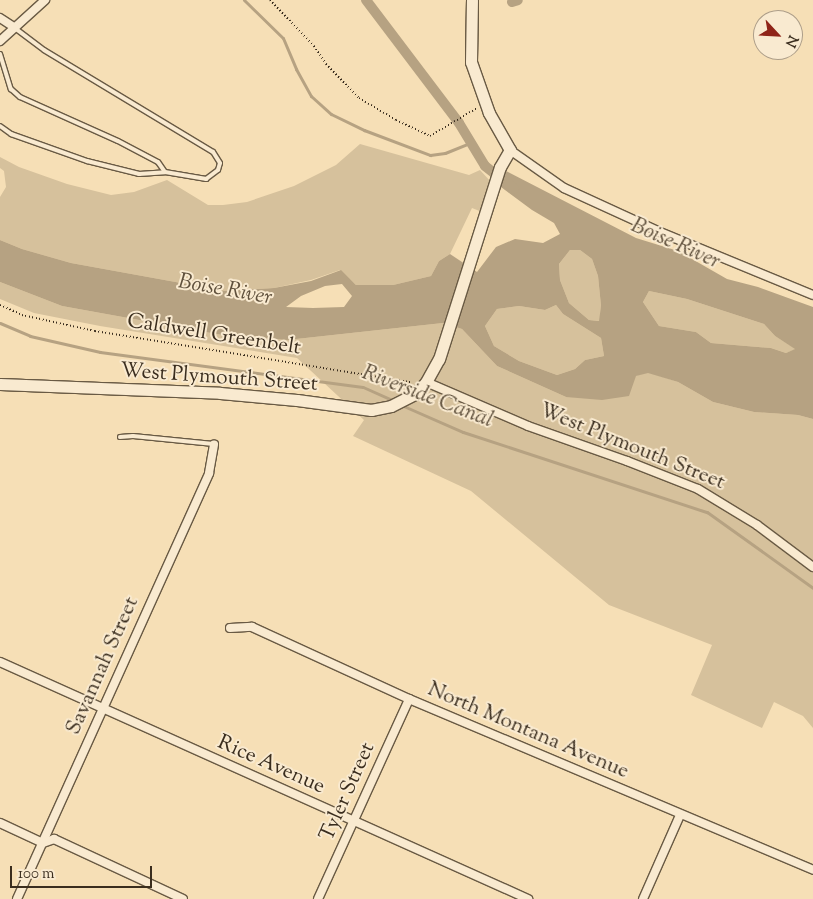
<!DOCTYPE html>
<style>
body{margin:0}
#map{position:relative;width:813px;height:899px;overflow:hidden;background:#f6dfb6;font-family:"Sorts Mill Goudy",serif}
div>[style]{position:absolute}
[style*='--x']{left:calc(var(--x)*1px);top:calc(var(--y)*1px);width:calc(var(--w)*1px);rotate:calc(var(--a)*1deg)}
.green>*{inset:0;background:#d6c19c}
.water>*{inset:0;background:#b6a282}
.stream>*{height:3px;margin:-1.5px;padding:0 1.5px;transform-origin:1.5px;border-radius:1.5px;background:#b6a282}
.canal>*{height:10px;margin:-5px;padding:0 5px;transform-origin:5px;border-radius:5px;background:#b6a282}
.path>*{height:2px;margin-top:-1px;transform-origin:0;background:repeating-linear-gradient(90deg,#3a2d1e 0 1px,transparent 0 3.5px)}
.roads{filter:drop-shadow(1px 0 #695a44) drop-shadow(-1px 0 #695a44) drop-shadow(0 1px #695a44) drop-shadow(0 -1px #695a44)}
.lane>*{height:4px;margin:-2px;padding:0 2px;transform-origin:2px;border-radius:2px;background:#f9ead0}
.street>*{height:8px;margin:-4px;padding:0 4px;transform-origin:4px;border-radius:4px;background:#f9ead0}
.secondary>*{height:11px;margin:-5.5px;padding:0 5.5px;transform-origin:5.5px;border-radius:5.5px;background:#f9ead0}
span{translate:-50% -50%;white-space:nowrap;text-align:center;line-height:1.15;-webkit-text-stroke:4px #f9ead0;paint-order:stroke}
.street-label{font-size:21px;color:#3a2d1e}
.water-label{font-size:22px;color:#5f503c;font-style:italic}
.north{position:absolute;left:753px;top:10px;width:50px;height:50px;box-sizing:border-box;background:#f9ead0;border:1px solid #ad9e89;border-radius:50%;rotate:115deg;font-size:14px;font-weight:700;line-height:20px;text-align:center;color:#3a2d1e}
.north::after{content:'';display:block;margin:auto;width:18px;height:22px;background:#8f2418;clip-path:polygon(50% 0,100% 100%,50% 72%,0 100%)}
.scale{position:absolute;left:10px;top:866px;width:142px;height:22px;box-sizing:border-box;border:2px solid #3a2d1e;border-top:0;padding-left:6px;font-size:15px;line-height:18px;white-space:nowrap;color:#3a2d1e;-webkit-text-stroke:4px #f9ead0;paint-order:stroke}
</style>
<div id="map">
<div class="green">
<i style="clip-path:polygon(360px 144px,469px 175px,480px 170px,491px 182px,482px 212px,472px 208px,450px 254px,439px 261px,431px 276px,393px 285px,356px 285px,340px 270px,311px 280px,274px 288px,225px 291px,71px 263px,22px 249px,0 240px,0 197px,6px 187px,4px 171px,0 168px,0 157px,19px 167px,67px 184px,111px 195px,134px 192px,167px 180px,208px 205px,223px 205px,247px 202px,294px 186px,336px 165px)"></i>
<i style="clip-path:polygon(570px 250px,580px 250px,592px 259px,598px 276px,601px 306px,600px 321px,589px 320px,569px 303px,560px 280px,559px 264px)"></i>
<i style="clip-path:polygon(0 282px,62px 306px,222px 335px,287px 340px,443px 323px,462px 329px,497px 366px,566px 397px,648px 372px,678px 382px,713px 402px,754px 412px,798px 415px,813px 419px,813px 728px,803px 716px,774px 702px,762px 728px,691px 695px,712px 645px,609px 605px,471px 491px,353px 436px,364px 420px,297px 358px,100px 326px,34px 313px,0 299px)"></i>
<i style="clip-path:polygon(649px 291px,687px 299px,764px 324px,775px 336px,796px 349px,786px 353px,771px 348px,711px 343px,696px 332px,659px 326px,643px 302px)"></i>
<i style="clip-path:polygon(556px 305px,563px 314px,601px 338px,604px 356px,585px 360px,575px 369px,557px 375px,519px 361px,494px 346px,485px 326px,497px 309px,519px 306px,545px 310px)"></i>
</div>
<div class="water">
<i style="clip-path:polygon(evenodd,506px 171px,636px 238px,678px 251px,727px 279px,758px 287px,813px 307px,813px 419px,798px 415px,754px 412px,713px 402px,678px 382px,648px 373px,636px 376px,629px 396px,602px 400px,566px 397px,497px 366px,462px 329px,443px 323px,287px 340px,222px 335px,62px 306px,0 282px,0 240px,22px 249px,71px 263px,225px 291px,274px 288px,311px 281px,341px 270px,356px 285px,393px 285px,431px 276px,439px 261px,450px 254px,477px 272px,496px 247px,515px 239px,543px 243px,560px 234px,554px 223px,532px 210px,501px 187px,506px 171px,570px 250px,580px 250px,592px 259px,598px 276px,601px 306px,599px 321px,589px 320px,569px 303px,560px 280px,559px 264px,570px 250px,506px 171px,342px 284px,352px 296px,344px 307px,313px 308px,286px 307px,301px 296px,325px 286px,342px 284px,506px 171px,649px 291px,687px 299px,764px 324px,775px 336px,795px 349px,786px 353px,771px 348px,711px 343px,696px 332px,659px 326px,643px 302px,649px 291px,506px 171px,556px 305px,563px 314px,601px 338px,604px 356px,585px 360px,575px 369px,557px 375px,519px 361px,494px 346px,485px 326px,497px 309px,519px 306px,545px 310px,556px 305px)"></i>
</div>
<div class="stream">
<i style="--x:244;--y:0;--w:54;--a:44.3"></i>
<i style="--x:283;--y:38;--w:34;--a:67"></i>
<i style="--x:296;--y:69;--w:31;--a:61"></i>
<i style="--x:311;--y:96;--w:27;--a:42"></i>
<i style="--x:331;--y:114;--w:37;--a:26"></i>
<i style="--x:364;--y:130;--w:71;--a:20.7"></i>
<i style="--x:430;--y:155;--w:15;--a:-8"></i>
<i style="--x:445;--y:153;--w:27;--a:-22"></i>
<i style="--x:0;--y:323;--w:33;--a:23"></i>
<i style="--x:30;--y:336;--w:72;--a:12.9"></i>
<i style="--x:100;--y:352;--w:265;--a:7.6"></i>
<i style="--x:363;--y:387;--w:34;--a:24"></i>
<i style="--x:399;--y:404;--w:70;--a:23.6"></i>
<i style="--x:463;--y:432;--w:257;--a:18.2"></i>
<i style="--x:707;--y:512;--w:130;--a:35.6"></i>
</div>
<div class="canal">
<i style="--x:366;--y:0;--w:154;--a:52.9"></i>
<i style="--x:459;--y:123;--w:50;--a:58.8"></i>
<i style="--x:485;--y:166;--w:37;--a:38"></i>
<i style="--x:512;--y:2;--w:6;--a:-18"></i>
</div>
<div class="path">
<i style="--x:270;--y:0;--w:64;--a:46.3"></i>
<i style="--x:314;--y:46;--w:22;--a:56"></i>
<i style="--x:326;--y:64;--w:47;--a:45.9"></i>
<i style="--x:359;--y:98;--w:43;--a:30.7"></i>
<i style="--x:396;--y:120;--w:38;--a:25"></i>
<i style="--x:430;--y:136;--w:55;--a:-30.8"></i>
<i style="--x:0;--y:305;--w:24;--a:24"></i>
<i style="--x:22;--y:315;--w:75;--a:12.4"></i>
<i style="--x:95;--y:331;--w:320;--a:9.2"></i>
</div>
<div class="roads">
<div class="lane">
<i style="--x:0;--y:54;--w:37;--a:73"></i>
<i style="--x:11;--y:89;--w:12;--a:42"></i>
<i style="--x:20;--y:97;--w:107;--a:24.2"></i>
<i style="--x:118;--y:141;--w:45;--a:27.7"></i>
<i style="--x:158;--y:162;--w:12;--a:55"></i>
<i style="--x:0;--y:126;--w:14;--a:36"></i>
<i style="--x:11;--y:134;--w:81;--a:19.6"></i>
<i style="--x:87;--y:161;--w:54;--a:14"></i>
<i style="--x:139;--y:174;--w:26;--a:-4"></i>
<i style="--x:165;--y:172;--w:42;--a:9.7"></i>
<i style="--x:206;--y:179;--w:15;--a:-37"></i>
<i style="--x:218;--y:170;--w:7;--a:-74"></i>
<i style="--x:220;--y:163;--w:13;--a:-122"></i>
<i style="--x:213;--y:152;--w:197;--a:-148.9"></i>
<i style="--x:44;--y:50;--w:36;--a:-143"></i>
<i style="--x:120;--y:437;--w:13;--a:-4"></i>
<i style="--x:133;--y:436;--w:81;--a:5.6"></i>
</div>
<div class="street">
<i style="--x:0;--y:18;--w:17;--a:33"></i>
<i style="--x:0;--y:41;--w:61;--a:-42.3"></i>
<i style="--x:510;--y:150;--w:66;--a:35.1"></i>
<i style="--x:564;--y:188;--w:106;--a:24.6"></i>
<i style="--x:660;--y:232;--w:165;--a:22.4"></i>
<i style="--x:426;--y:382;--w:111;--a:23.3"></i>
<i style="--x:528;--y:426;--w:105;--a:19.5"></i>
<i style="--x:627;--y:461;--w:76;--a:21.5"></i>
<i style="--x:698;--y:489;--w:69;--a:31.4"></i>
<i style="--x:757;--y:525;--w:70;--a:36.9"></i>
<i style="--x:230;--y:628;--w:22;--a:-3"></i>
<i style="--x:252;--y:627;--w:173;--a:24.6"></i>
<i style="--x:409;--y:699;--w:439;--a:22.9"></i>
<i style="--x:0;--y:662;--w:579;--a:24.17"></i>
<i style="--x:0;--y:823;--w:47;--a:24.9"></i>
<i style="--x:43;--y:843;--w:12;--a:-20"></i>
<i style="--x:54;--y:839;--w:142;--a:24.9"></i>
<i style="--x:17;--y:899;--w:467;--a:-65.7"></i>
<i style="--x:209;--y:473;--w:29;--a:-80"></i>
<i style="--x:318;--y:899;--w:220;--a:-65.5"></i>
<i style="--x:643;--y:899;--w:92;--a:-66.2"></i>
</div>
<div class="secondary">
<i style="--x:0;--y:384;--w:220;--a:2.3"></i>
<i style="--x:220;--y:393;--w:77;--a:5.2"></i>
<i style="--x:297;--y:400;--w:75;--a:7.7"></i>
<i style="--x:371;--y:410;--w:20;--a:-11"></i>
<i style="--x:391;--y:406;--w:27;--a:-27"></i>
<i style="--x:415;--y:394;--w:16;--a:-47"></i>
<i style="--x:426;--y:382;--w:26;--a:-61"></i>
<i style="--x:439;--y:359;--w:201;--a:-72.4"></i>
<i style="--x:500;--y:167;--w:20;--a:-60"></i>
<i style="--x:510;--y:150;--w:43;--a:-119.6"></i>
<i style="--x:489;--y:113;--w:54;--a:-109.4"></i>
<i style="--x:471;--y:62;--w:62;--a:-89.1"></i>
</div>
</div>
<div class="street-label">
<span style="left:214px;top:335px;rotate:9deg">Caldwell Greenbelt</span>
<span style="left:219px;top:378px;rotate:4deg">West Plymouth Street</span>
<span style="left:632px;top:447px;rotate:22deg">West Plymouth Street</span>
<span style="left:103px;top:666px;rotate:-66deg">Savannah Street</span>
<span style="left:528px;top:731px;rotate:23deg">North Montana Avenue</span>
<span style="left:271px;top:765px;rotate:24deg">Rice Avenue</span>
<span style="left:348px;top:792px;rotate:-66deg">Tyler Street</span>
</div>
<div class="water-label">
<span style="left:675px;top:245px;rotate:24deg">Boise River</span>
<span style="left:225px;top:291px;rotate:10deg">Boise River</span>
<span style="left:427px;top:398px;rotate:21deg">Riverside Canal</span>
</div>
<div class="north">N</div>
<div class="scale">100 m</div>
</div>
